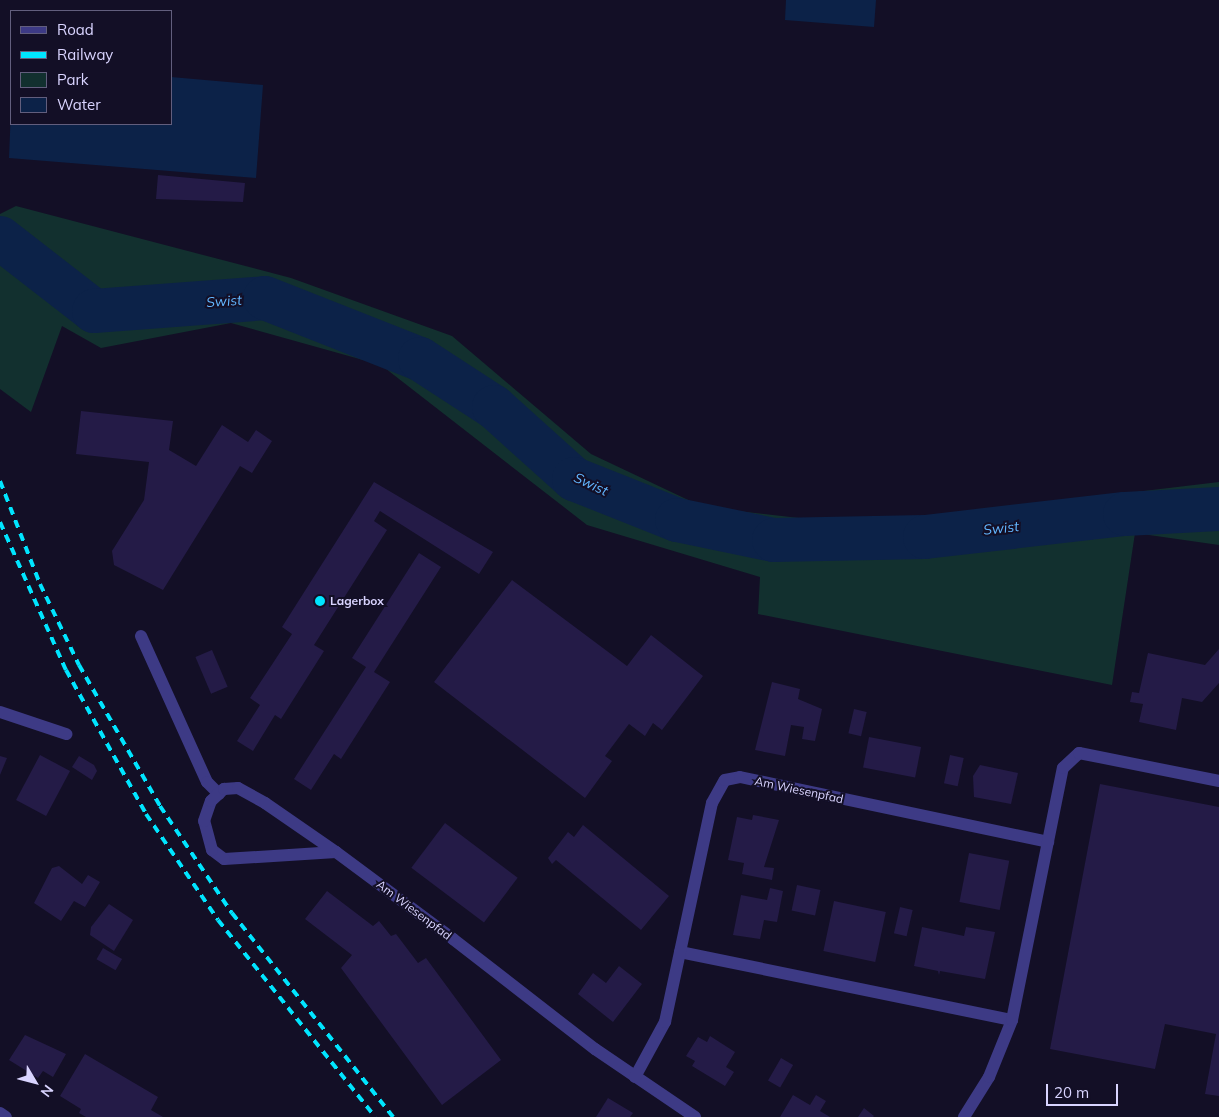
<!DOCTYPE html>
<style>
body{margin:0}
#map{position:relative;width:1219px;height:1117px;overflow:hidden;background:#130f26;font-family:Mulish,sans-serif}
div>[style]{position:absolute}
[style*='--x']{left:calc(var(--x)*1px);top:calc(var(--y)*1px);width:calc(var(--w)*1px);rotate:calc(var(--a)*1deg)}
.green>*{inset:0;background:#12302f}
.water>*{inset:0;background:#0c2248}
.river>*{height:44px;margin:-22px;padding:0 22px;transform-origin:22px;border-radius:22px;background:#0c2248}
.building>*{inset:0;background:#241b47;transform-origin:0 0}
.service>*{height:12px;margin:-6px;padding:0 6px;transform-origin:6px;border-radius:6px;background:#3d3a85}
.minor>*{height:12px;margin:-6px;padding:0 6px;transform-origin:6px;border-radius:6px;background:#3d3a85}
.rail>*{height:4px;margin-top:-2px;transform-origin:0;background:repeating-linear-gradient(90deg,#00e5ff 0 8px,transparent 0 14px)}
.dots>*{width:14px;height:14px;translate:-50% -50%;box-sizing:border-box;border:2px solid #130f26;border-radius:50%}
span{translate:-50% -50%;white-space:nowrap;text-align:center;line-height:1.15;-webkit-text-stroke:4px #130f26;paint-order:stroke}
.poi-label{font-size:12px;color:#d9d4ff;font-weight:700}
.left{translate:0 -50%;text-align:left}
.street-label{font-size:12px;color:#d9d4ff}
.water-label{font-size:14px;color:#62b6ff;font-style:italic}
.legend{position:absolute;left:10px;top:10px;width:162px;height:115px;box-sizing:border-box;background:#130f26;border:1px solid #625e7d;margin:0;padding:6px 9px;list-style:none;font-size:15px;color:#d9d4ff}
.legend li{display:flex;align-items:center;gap:10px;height:25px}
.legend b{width:25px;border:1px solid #625e7d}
.north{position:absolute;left:10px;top:1057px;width:50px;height:50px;-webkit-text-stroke:4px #130f26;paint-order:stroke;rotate:127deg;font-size:14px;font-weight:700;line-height:20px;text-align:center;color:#d9d4ff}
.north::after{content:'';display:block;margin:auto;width:18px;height:22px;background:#d9d4ff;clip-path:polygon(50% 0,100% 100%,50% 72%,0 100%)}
.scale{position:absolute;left:1046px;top:1084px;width:72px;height:22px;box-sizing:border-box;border:2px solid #d9d4ff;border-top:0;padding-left:6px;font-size:15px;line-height:18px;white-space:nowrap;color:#d9d4ff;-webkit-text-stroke:4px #130f26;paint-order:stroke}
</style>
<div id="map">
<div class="green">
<i style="clip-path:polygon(16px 206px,291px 278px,452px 336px,591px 454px,703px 507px,860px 525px,1219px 482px,1219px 545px,1135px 533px,1112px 685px,758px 614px,760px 577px,587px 525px,381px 365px,231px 323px,101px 348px,62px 326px,31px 412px,0 389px,0 214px)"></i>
</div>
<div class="water">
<i style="clip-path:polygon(786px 0,876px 0,874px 27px,785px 20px)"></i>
<i style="clip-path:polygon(171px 77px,263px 85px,256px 178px,9px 158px,11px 109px,11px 124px,171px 124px)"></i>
</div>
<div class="river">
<i style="--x:0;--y:238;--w:119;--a:37.8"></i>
<i style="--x:94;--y:311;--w:171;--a:-4.3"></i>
<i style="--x:265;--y:298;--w:167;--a:21.5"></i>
<i style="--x:420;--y:359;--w:88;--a:33"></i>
<i style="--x:494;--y:407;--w:108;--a:42"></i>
<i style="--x:574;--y:479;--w:111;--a:21.7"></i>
<i style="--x:677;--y:520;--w:99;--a:11.7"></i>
<i style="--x:774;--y:540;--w:151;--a:-1.1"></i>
<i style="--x:925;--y:537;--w:201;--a:-6.6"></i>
<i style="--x:1125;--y:514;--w:94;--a:-3"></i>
</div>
<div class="building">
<i style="clip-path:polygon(158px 175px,245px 183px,243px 202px,156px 199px)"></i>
<i style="clip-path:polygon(81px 411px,173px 421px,169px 450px,196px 466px,222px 425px,248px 442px,256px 430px,272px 441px,252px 473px,240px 466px,163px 590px,114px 565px,112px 551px,144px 500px,149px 462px,76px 454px)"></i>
<i style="clip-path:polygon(374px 482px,493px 552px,479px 574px,380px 511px,374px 521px,387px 530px,314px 645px,324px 651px,281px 719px,275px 715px,253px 751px,237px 741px,260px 705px,250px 698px,292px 634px,282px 627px)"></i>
<i style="clip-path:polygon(419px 553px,441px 567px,374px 672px,390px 682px,341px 759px,334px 754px,311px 790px,294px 779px,366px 667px,352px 658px)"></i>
<i style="clip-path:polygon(512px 580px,627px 666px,651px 635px,703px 676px,662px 730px,653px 723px,645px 736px,629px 724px,605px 756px,612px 761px,585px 798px,434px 682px)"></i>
<i style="clip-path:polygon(1219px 649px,1219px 683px,1202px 702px,1182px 698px,1176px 730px,1139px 722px,1143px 704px,1130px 702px,1132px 692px,1139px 693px,1148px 653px,1205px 665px)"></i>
<i style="left:212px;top:650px;width:40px;height:18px;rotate:67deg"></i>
<i style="clip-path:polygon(772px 682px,800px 689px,798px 699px,822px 709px,815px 741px,802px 739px,804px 727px,791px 725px,785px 756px,755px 750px)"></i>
<i style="left:854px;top:709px;width:13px;height:25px;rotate:13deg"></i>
<i style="left:869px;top:737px;width:53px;height:31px;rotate:11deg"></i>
<i style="left:40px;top:755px;width:34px;height:51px;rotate:28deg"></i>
<i style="left:950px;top:755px;width:14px;height:29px;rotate:12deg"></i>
<i style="clip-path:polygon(0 756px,7px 758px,0 775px)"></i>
<i style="clip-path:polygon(79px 756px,94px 765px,97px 771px,92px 780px,72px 767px)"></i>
<i style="clip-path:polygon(980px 765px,1018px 773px,1011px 804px,974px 797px,973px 776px)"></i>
<i style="clip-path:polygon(1100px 784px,1219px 807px,1219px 1096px,1205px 1094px,1216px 1034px,1165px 1024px,1155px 1069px,1050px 1049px)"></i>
<i style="clip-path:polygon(753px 815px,779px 820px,764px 867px,774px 868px,772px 880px,742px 874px,744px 863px,728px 860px,737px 817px,752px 820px)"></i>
<i style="left:445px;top:823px;width:91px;height:56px;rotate:37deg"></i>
<i style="clip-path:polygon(583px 825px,669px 896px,641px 930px,556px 860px,552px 864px,548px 858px,568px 832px,574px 837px)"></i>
<i style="left:969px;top:853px;width:41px;height:50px;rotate:11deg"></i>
<i style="clip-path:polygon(59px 866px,82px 884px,88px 875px,100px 882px,85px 907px,74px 901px,61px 921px,34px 903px,52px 868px)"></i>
<i style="left:797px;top:885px;width:24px;height:26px;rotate:12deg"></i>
<i style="clip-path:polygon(770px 888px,783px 891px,777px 922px,764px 920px,760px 939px,733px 935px,741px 895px,767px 900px)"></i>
<i style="clip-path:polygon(327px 891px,373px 926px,379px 921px,391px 936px,396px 934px,418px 963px,426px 958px,501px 1060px,442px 1105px,341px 968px,352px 955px,305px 919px)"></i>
<i style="left:834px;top:901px;width:53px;height:51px;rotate:12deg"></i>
<i style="clip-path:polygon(109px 904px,133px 920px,114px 951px,90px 935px,91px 927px)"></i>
<i style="left:900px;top:907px;width:13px;height:27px;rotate:13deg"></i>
<i style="clip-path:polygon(922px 927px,964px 936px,966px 927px,995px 932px,985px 979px,940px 971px,939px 975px,938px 971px,914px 966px)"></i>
<i style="left:103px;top:948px;width:22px;height:13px;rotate:30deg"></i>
<i style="clip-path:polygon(619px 966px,642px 984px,613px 1022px,578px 994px,593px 973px,606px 983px)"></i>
<i style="clip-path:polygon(25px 1035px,66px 1054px,53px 1077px,43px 1071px,38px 1078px,9px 1060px)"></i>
<i style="clip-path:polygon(710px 1036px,735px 1052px,726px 1067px,734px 1072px,725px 1086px,692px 1066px,695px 1061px,686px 1056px,698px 1037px,707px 1042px)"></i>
<i style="clip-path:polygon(85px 1054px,158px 1097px,151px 1110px,163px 1117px,86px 1117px,79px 1113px,81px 1109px,60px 1096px)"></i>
<i style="left:781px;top:1058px;width:14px;height:26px;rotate:30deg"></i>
<i style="clip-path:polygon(793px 1095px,810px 1105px,816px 1095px,826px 1101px,820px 1111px,830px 1117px,780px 1117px)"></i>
<i style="clip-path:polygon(608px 1098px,633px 1113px,630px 1117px,596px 1117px)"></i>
<i style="clip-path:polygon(864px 1108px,874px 1116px,873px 1117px,858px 1117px)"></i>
</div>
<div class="service">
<i style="--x:141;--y:636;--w:160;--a:65.7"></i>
<i style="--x:207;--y:782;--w:17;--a:45"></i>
</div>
<div class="minor">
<i style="--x:0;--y:712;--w:70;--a:18.4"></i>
<i style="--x:336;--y:852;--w:112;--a:176.4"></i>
<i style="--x:224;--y:859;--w:15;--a:-143"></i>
<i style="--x:212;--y:850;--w:30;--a:-105"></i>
<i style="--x:204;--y:821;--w:21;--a:-71"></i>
<i style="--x:211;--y:801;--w:18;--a:-43"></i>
<i style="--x:224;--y:789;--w:14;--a:-4"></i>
<i style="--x:238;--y:788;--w:31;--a:29"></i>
<i style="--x:265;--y:803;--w:86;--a:34.6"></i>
<i style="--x:336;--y:852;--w:146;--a:36.6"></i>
<i style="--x:453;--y:939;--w:180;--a:37.8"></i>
<i style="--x:595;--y:1049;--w:121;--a:34.2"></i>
<i style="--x:680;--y:952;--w:339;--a:11.6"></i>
<i style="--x:635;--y:1077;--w:63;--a:-61.4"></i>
<i style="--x:665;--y:1022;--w:224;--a:-77.9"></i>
<i style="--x:712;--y:803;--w:26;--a:-61"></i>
<i style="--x:725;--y:780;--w:15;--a:-11"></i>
<i style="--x:740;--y:777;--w:315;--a:11.9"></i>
<i style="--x:0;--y:1113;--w:7;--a:34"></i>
<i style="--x:964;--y:1117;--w:47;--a:-58"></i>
<i style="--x:989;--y:1077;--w:61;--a:-68"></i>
<i style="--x:1012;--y:1020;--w:257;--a:-78.6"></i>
<i style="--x:1063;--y:768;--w:22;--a:-43"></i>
<i style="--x:1079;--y:753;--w:143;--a:11.3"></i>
</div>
<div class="rail">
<i style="--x:0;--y:481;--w:110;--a:68.8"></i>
<i style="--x:40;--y:584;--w:90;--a:64.3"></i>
<i style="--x:79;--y:665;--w:163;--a:60.1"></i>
<i style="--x:160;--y:806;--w:129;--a:56.1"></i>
<i style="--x:232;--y:913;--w:260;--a:51.7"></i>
<i style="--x:0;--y:522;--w:162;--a:66"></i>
<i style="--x:66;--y:670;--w:165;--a:60.9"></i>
<i style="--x:146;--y:814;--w:128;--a:55.8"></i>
<i style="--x:218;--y:920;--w:252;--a:51.4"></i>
</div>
<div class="dots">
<i style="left:320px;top:601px;background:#00e5ff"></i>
</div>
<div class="poi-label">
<span class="left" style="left:330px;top:601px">Lagerbox</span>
</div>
<div class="street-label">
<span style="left:799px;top:790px;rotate:12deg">Am Wiesenpfad</span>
<span style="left:414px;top:910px;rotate:37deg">Am Wiesenpfad</span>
</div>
<div class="water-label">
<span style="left:224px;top:301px;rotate:-4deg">Swist</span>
<span style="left:591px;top:484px;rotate:25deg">Swist</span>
<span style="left:1001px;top:528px;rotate:-6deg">Swist</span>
</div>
<ul class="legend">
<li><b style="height:6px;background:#3d3a85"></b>Road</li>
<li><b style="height:6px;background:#00e5ff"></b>Railway</li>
<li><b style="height:14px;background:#12302f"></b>Park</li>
<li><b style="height:14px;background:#0c2248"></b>Water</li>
</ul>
<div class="north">N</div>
<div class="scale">20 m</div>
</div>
